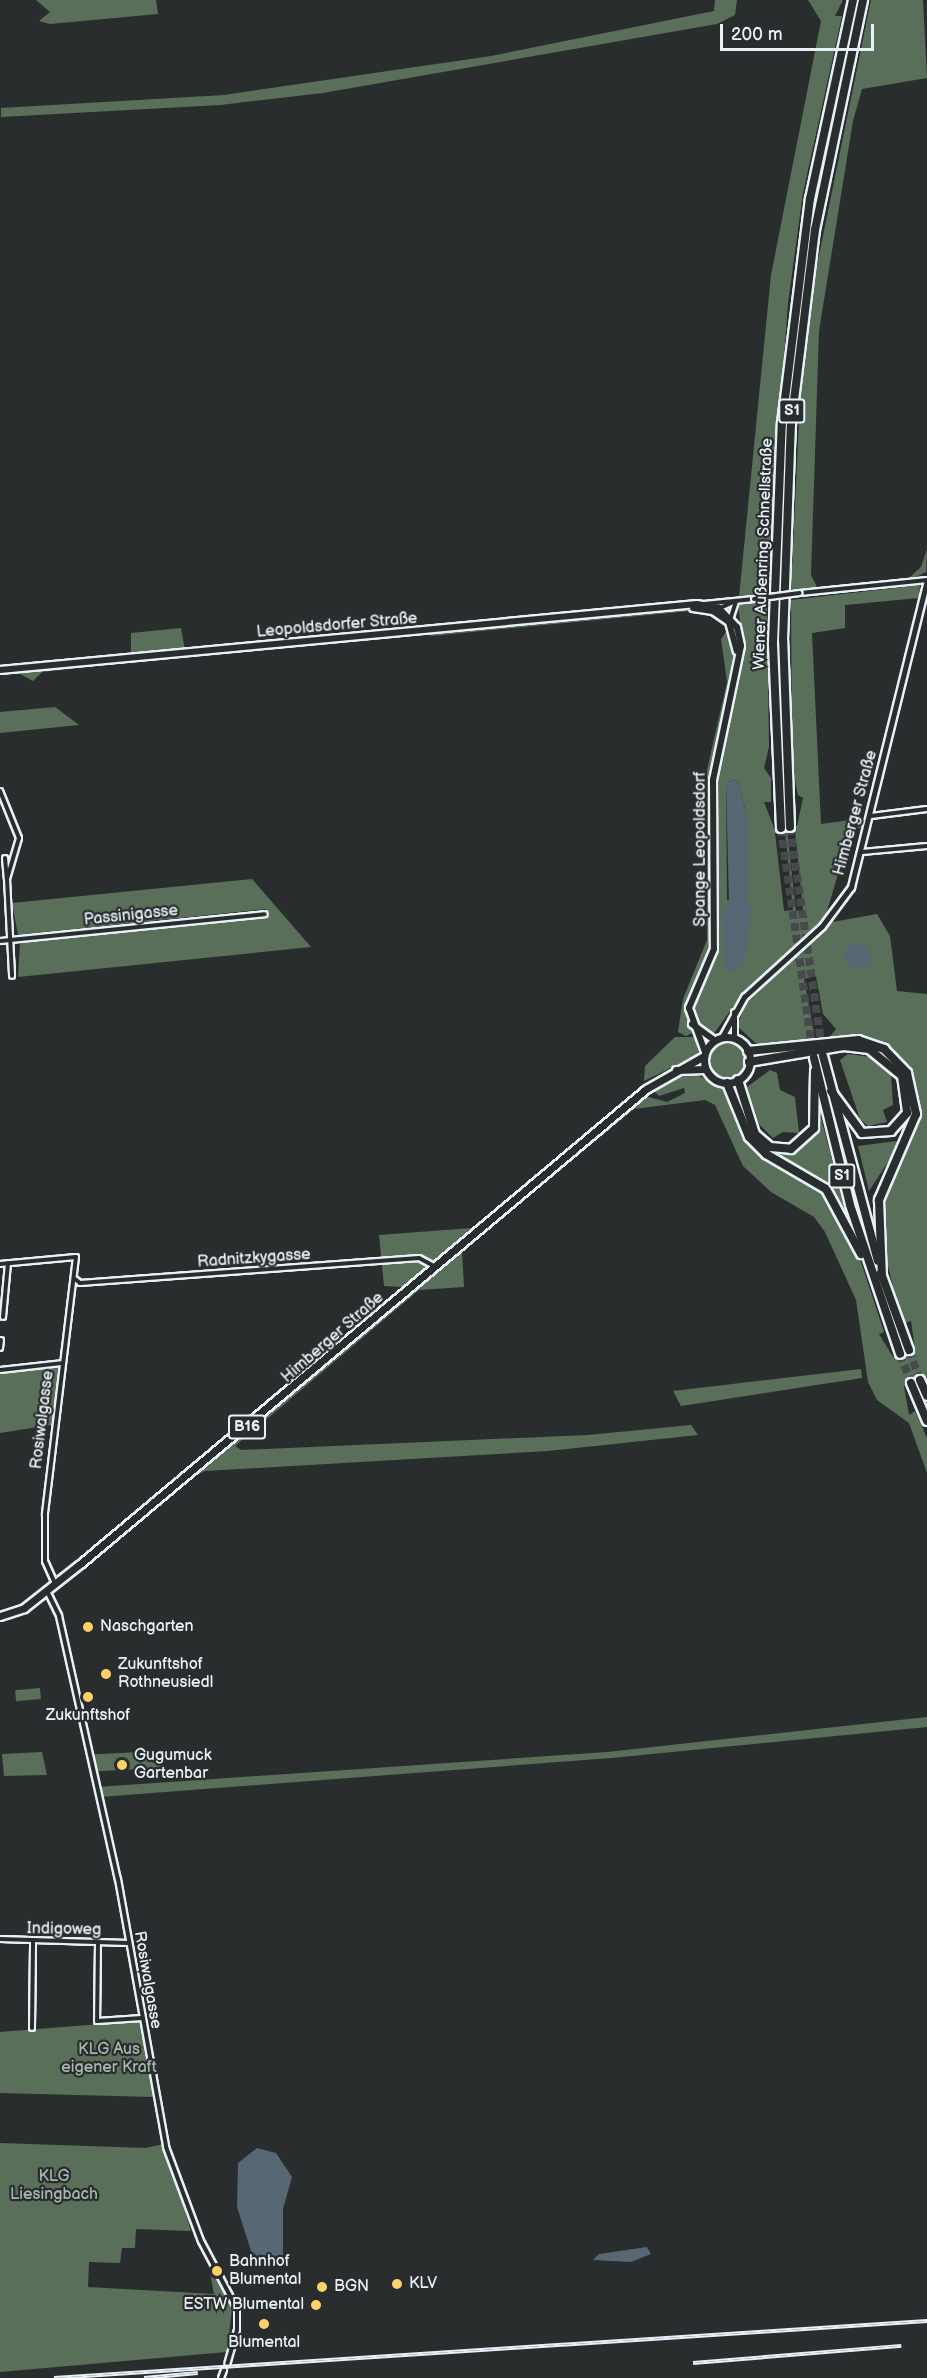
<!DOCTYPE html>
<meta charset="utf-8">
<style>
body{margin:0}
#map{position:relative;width:927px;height:2378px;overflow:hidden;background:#2a2d2e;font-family:"Balsamiq Sans",sans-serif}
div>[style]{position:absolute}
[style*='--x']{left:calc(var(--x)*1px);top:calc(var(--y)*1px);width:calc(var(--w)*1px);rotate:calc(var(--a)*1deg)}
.green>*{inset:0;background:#5a6f5a;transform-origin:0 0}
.round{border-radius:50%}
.water>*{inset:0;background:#576874}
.motorway-tunnel>*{height:8px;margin-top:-4px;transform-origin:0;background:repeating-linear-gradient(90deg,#464a4c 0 8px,transparent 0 12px)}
.roads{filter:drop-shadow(2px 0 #e8f1f8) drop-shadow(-2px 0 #e8f1f8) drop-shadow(0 2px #e8f1f8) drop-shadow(0 -2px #e8f1f8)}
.minor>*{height:4px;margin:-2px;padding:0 2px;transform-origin:2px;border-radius:2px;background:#2a2d2e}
.tertiary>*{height:5px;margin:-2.5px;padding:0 2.5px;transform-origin:2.5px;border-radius:2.5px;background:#2a2d2e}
.secondary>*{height:6px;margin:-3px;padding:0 3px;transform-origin:3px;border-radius:3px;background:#2a2d2e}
.primary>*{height:7px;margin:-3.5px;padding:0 3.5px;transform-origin:3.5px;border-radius:3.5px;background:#2a2d2e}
.primary>.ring{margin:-3.5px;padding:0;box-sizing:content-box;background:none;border:7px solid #2a2d2e;border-radius:50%}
.motorway>*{height:8px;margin:-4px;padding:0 4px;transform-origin:4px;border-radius:4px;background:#2a2d2e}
.rail>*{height:4px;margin-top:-2px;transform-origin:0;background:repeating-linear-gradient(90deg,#2a2d2e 0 4.5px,#e8f1f8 0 9px);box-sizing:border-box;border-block:2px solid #e8f1f8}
.bridges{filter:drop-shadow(2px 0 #e8f1f8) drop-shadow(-2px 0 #e8f1f8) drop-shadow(0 2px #e8f1f8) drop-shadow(0 -2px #e8f1f8)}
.minor-bridge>*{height:4px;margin:-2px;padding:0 2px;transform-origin:2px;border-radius:2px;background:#2a2d2e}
.dots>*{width:16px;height:16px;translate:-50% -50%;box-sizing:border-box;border:3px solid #2a2d2e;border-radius:50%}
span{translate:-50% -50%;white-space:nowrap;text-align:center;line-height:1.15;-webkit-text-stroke:4.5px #2a2d2e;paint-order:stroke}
.shield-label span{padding:2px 4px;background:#2a2d2e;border:2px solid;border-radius:4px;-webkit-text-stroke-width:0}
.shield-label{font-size:15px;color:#e8f1f8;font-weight:700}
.street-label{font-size:16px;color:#e8f1f8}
.poi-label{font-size:16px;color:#e8f1f8}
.left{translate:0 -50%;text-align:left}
.right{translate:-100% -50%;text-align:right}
.park-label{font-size:16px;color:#a8b6b1}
.scale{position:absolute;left:720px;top:24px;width:154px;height:27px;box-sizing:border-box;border:3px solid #e8f1f8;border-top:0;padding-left:8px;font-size:18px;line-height:21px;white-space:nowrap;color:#e8f1f8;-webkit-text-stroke:4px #2a2d2e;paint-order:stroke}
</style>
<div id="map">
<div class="green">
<i style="clip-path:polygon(36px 0,156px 0,158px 14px,50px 24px,39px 21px,50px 12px)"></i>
<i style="clip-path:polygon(715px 0,737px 0,735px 15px,717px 24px,323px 93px,220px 105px,1px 117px,1px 108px,224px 95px,491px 56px,714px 11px)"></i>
<i style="clip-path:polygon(808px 0,843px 0,835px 16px,842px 16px,803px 193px,788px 303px,767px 592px,739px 597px,771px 275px,821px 21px)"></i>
<i style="clip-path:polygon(871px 0,923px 0,927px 78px,862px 89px,853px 121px,819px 331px,811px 575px,817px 587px,909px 578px,921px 567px,927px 549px,926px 572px,912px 579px,803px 590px,791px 589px,800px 400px,814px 280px)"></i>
<i style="clip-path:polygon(evenodd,920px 585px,919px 598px,845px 605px,845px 628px,812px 633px,821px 824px,866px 818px,863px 827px,851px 830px,825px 918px,741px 996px,712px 1036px,699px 1028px,693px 1002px,717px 953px,715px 782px,743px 646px,738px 603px,767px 602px,769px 747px,764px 768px,771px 778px,771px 802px,764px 802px,774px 828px,797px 826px,803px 798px,798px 795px,792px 766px,791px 600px,920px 585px,738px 780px,747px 817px,747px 903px,727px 900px,726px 782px,738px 780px,920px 585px,787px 830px,795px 830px,803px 910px,796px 911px,787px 830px,920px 585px,785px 831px,793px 910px,784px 911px,775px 833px,785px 831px)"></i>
<i style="clip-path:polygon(730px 597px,717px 618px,690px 611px,431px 636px,431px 630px)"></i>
<i style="clip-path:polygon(181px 628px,186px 656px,42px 672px,33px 681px,20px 674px,22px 664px,131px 654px,131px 633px)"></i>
<i style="clip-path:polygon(728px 629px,736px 651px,734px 668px,709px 788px,711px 935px,704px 969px,686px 1002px,692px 1033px,686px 1036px,678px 1032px,683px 999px,707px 940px,707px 770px,727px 682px,721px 639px)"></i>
<i style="clip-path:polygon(55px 707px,79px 725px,0 733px,0 712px)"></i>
<i style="clip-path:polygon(252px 879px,311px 947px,18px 977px,20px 943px,267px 918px,266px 909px,18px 935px,12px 903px)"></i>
<i style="clip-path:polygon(877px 914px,890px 936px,897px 991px,927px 994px,927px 1377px,904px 1386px,909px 1415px,915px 1411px,927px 1438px,927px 1473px,909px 1423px,877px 1400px,868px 1382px,856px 1300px,825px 1232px,814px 1217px,771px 1192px,743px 1166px,715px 1105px,705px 1100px,634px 1109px,462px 1251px,464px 1287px,419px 1290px,235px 1446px,241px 1450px,588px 1435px,691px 1425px,698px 1435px,548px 1451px,205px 1471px,195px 1476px,186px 1469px,402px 1287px,384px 1286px,379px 1235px,472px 1228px,481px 1235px,645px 1096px,667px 1102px,685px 1093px,684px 1088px,659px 1096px,654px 1091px,690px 1071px,728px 1091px,754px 1149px,827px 1196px,861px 1262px,884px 1332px,879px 1334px,893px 1357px,915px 1348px,911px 1321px,905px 1323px,894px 1291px,880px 1233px,882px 1197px,919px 1115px,912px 1076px,890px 1049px,873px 1040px,829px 1038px,836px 1029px,823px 1014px,816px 976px,804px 979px,815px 1039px,760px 1047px,737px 1026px,745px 1005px,832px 922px)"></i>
<i style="clip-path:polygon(675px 1037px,695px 1037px,699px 1054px,644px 1081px,645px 1066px)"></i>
<i class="round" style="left:708px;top:1041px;width:38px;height:38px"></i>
<i style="clip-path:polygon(848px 1054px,871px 1057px,891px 1073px,893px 1105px,883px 1110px,887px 1122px,868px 1126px,860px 1119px,840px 1060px)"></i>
<i style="clip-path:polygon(770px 1070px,777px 1073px,780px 1090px,795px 1097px,799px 1133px,783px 1132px,773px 1138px,759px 1124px,747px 1087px)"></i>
<i style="clip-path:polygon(735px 1086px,753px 1136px,769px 1149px,800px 1147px,821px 1118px,848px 1219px,815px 1178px,760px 1147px,745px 1125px)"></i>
<i style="clip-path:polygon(897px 1141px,892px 1156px,869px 1191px,858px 1146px)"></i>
<i style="clip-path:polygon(65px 1366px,57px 1424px,0 1433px,0 1372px)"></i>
<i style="clip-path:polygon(861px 1369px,862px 1378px,681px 1406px,673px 1391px)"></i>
<i style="left:40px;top:1688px;width:11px;height:25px;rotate:85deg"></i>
<i style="clip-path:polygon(927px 1717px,927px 1727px,611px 1758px,100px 1797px,97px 1787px,607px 1752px)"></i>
<i style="left:160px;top:1751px;width:17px;height:69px;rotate:87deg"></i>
<i style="clip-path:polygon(42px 1752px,47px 1775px,4px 1776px,2px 1754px)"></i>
<i style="clip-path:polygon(139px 2021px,153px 2097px,0 2093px,0 2032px)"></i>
<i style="clip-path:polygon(0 2143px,145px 2148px,164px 2144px,191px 2231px,136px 2229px,135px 2248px,122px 2248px,120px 2263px,89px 2262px,88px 2287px,214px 2294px,209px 2268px,232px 2308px,227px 2352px,0 2372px)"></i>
</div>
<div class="water">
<i style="clip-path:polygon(738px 780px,747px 817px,747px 903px,752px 908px,745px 960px,732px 973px,725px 970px,722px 912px,729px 903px,726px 782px)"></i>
<i class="round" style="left:845px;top:943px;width:26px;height:26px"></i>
<i style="clip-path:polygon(257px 2148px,276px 2153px,292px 2177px,283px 2209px,283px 2255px,267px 2264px,251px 2251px,237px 2207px,238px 2163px)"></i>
<i style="clip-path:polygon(647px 2247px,651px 2254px,631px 2262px,593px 2260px,599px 2254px)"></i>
</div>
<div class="motorway-tunnel">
<i style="--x:790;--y:827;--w:224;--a:81.8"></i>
<i style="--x:781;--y:828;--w:223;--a:82"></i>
<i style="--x:909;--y:1350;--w:32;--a:70"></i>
<i style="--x:900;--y:1354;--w:31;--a:69"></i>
</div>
<div class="roads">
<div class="minor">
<i style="--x:800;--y:593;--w:128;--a:-5.8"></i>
<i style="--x:704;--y:604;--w:50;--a:-5.7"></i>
<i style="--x:718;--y:609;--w:17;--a:-25"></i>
<i style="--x:730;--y:620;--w:20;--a:-72"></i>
<i style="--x:0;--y:791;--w:51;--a:68"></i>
<i style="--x:19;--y:838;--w:43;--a:106.3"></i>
<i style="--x:7;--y:879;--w:97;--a:87"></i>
<i style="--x:871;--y:816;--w:56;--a:-7.1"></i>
<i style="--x:862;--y:852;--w:65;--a:-5.3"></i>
<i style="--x:5;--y:858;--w:21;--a:85"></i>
<i style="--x:0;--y:941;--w:266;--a:-5.8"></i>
<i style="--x:0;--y:1264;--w:76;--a:-5.3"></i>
<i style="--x:76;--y:1257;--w:260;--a:96.9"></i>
<i style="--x:45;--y:1515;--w:46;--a:90"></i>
<i style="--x:45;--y:1561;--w:24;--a:66"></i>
<i style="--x:75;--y:1279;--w:6;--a:39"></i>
<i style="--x:80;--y:1283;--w:340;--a:-4.2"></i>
<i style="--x:419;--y:1258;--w:17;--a:28"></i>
<i style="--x:3;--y:1317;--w:54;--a:-84.7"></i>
<i style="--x:0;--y:1348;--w:8;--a:-83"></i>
<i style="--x:0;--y:1370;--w:62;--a:-6.4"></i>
<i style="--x:47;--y:1591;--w:28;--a:64"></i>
<i style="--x:59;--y:1616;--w:270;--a:77.4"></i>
<i style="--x:118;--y:1879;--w:272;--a:79.8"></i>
<i style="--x:166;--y:2147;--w:100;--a:69.6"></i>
<i style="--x:201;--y:2241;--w:77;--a:62.1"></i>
<i style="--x:237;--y:2309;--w:21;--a:90"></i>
<i style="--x:237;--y:2330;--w:35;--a:106"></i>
<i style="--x:0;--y:1939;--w:128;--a:1.8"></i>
<i style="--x:98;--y:1943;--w:78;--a:90.7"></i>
<i style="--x:97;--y:2021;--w:45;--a:-3.8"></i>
<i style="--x:32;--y:2028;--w:86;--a:-89.3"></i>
<i style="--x:221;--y:2378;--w:9;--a:-69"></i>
</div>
<div class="tertiary">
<i style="--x:734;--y:1012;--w:26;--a:90"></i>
<i style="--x:722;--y:1037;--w:46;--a:-61.2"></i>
<i style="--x:744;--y:997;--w:105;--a:-42.3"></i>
<i style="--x:822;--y:926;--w:49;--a:-53.4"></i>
<i style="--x:851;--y:887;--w:316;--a:-76.1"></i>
</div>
<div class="secondary">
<i style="--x:693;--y:608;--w:20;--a:9"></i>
<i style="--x:713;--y:611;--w:19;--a:35"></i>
<i style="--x:729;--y:622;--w:30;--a:75"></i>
<i style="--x:0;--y:670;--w:700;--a:-5.41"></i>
<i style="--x:697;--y:604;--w:22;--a:10"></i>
<i style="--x:719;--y:608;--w:26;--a:47"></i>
<i style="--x:737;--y:627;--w:19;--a:78"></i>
<i style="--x:741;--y:646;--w:137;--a:101.8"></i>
<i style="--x:713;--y:780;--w:169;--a:89.7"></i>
<i style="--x:714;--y:949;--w:64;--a:113"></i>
<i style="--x:689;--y:1008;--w:47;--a:70"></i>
<i style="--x:692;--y:1024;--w:27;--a:36"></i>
</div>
<div class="primary">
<i class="ring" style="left:704px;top:1037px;width:39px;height:39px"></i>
<i style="--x:676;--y:1070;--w:29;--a:-2"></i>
<i style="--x:0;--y:1616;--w:25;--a:-18"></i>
<i style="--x:24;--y:1608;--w:71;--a:-38.2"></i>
<i style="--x:80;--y:1564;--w:739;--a:-40"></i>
<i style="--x:646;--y:1089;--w:67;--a:-29.6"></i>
</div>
<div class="motorway">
<i style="--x:790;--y:827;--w:187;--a:-92.1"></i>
<i style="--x:783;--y:640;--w:215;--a:-87.9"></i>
<i style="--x:791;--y:425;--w:196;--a:-83"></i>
<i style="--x:815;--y:230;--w:235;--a:-78.2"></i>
<i style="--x:781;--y:828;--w:185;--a:-92.5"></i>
<i style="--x:773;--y:643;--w:220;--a:-87.7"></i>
<i style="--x:782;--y:423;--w:226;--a:-82.9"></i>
<i style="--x:810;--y:199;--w:204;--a:-77.8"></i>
<i style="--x:748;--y:1051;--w:111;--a:-5.7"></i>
<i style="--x:858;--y:1040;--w:28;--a:19"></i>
<i style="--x:884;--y:1049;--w:33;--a:46"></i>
<i style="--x:907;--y:1073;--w:42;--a:77.6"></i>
<i style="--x:916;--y:1114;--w:94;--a:113.3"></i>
<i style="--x:879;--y:1200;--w:77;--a:87.8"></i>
<i style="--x:823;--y:1056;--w:212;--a:75"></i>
<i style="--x:814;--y:1058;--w:151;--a:76.2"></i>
<i style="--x:850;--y:1205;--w:157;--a:71.4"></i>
<i style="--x:749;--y:1062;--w:96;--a:-9.6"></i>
<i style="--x:844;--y:1046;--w:25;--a:7"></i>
<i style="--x:869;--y:1049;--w:43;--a:39.3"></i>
<i style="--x:902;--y:1076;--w:37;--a:82"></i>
<i style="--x:907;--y:1113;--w:24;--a:132"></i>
<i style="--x:891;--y:1131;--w:29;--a:176"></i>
<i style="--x:862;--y:1133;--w:52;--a:-126.4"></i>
<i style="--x:738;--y:1080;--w:57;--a:72.5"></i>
<i style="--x:755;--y:1134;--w:20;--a:41"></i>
<i style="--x:770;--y:1147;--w:21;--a:5"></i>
<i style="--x:791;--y:1149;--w:31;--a:-42"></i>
<i style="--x:814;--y:1128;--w:57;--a:-89"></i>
<i style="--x:727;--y:1083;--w:58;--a:67.8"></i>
<i style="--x:749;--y:1137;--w:24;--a:45"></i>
<i style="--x:766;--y:1154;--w:69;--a:30.3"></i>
<i style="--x:826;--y:1189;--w:74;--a:61.7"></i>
<i style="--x:881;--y:1273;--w:82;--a:70"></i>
<i style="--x:920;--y:1380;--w:17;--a:66"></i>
<i style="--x:911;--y:1383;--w:41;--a:67.2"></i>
</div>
</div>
<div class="rail">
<i style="--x:693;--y:2363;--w:209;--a:-4.7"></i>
<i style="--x:54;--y:2378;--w:875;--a:-3.74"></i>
<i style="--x:144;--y:2378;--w:54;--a:-5.3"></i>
</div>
<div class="bridges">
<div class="minor-bridge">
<i style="--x:754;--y:599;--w:46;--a:-7.4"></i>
</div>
</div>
<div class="dots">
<i style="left:88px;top:1627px;background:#ffd166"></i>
<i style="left:106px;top:1674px;background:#ffd166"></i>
<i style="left:88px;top:1697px;background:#ffd166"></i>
<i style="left:122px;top:1765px;background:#ffd166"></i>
<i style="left:217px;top:2271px;background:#ffd166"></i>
<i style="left:397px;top:2284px;background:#ffd166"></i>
<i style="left:322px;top:2287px;background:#ffd166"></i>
<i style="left:316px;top:2305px;background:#ffd166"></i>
<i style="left:264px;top:2324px;background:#ffd166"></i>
</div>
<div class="shield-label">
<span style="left:792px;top:411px">S1</span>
<span style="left:842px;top:1176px">S1</span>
<span style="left:247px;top:1427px">B16</span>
</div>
<div class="street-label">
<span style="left:764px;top:554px;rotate:-88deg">Wiener Außenring Schnellstraße</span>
<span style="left:337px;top:626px;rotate:-5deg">Leopoldsdorfer Straße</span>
<span style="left:856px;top:813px;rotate:-75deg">Himberger Straße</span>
<span style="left:701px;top:849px;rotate:-90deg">Spange Leopoldsdorf</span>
<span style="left:131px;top:916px;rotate:-6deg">Passinigasse</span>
<span style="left:254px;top:1259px;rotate:-4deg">Radnitzkygasse</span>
<span style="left:333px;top:1338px;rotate:-41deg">Himberger Straße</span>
<span style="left:43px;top:1420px;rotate:-83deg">Rosiwalgasse</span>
<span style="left:64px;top:1930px;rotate:1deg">Indigoweg</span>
<span style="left:147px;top:1980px;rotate:80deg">Rosiwalgasse</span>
</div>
<div class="poi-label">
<span class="left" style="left:100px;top:1627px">Naschgarten</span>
<span class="left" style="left:118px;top:1674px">Zukunftshof<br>Rothneusiedl</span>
<span style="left:88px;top:1716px">Zukunftshof</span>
<span class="left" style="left:134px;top:1765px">Gugumuck<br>Gartenbar</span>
<span class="left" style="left:229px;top:2271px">Bahnhof<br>Blumental</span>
<span class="left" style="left:409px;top:2284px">KLV</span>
<span class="left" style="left:334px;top:2287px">BGN</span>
<span class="right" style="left:304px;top:2305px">ESTW Blumental</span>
<span style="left:264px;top:2343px">Blumental</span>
</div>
<div class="park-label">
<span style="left:109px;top:2059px">KLG Aus<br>eigener Kraft</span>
<span style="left:54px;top:2186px">KLG<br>Liesingbach</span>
</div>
<div class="scale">200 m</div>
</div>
